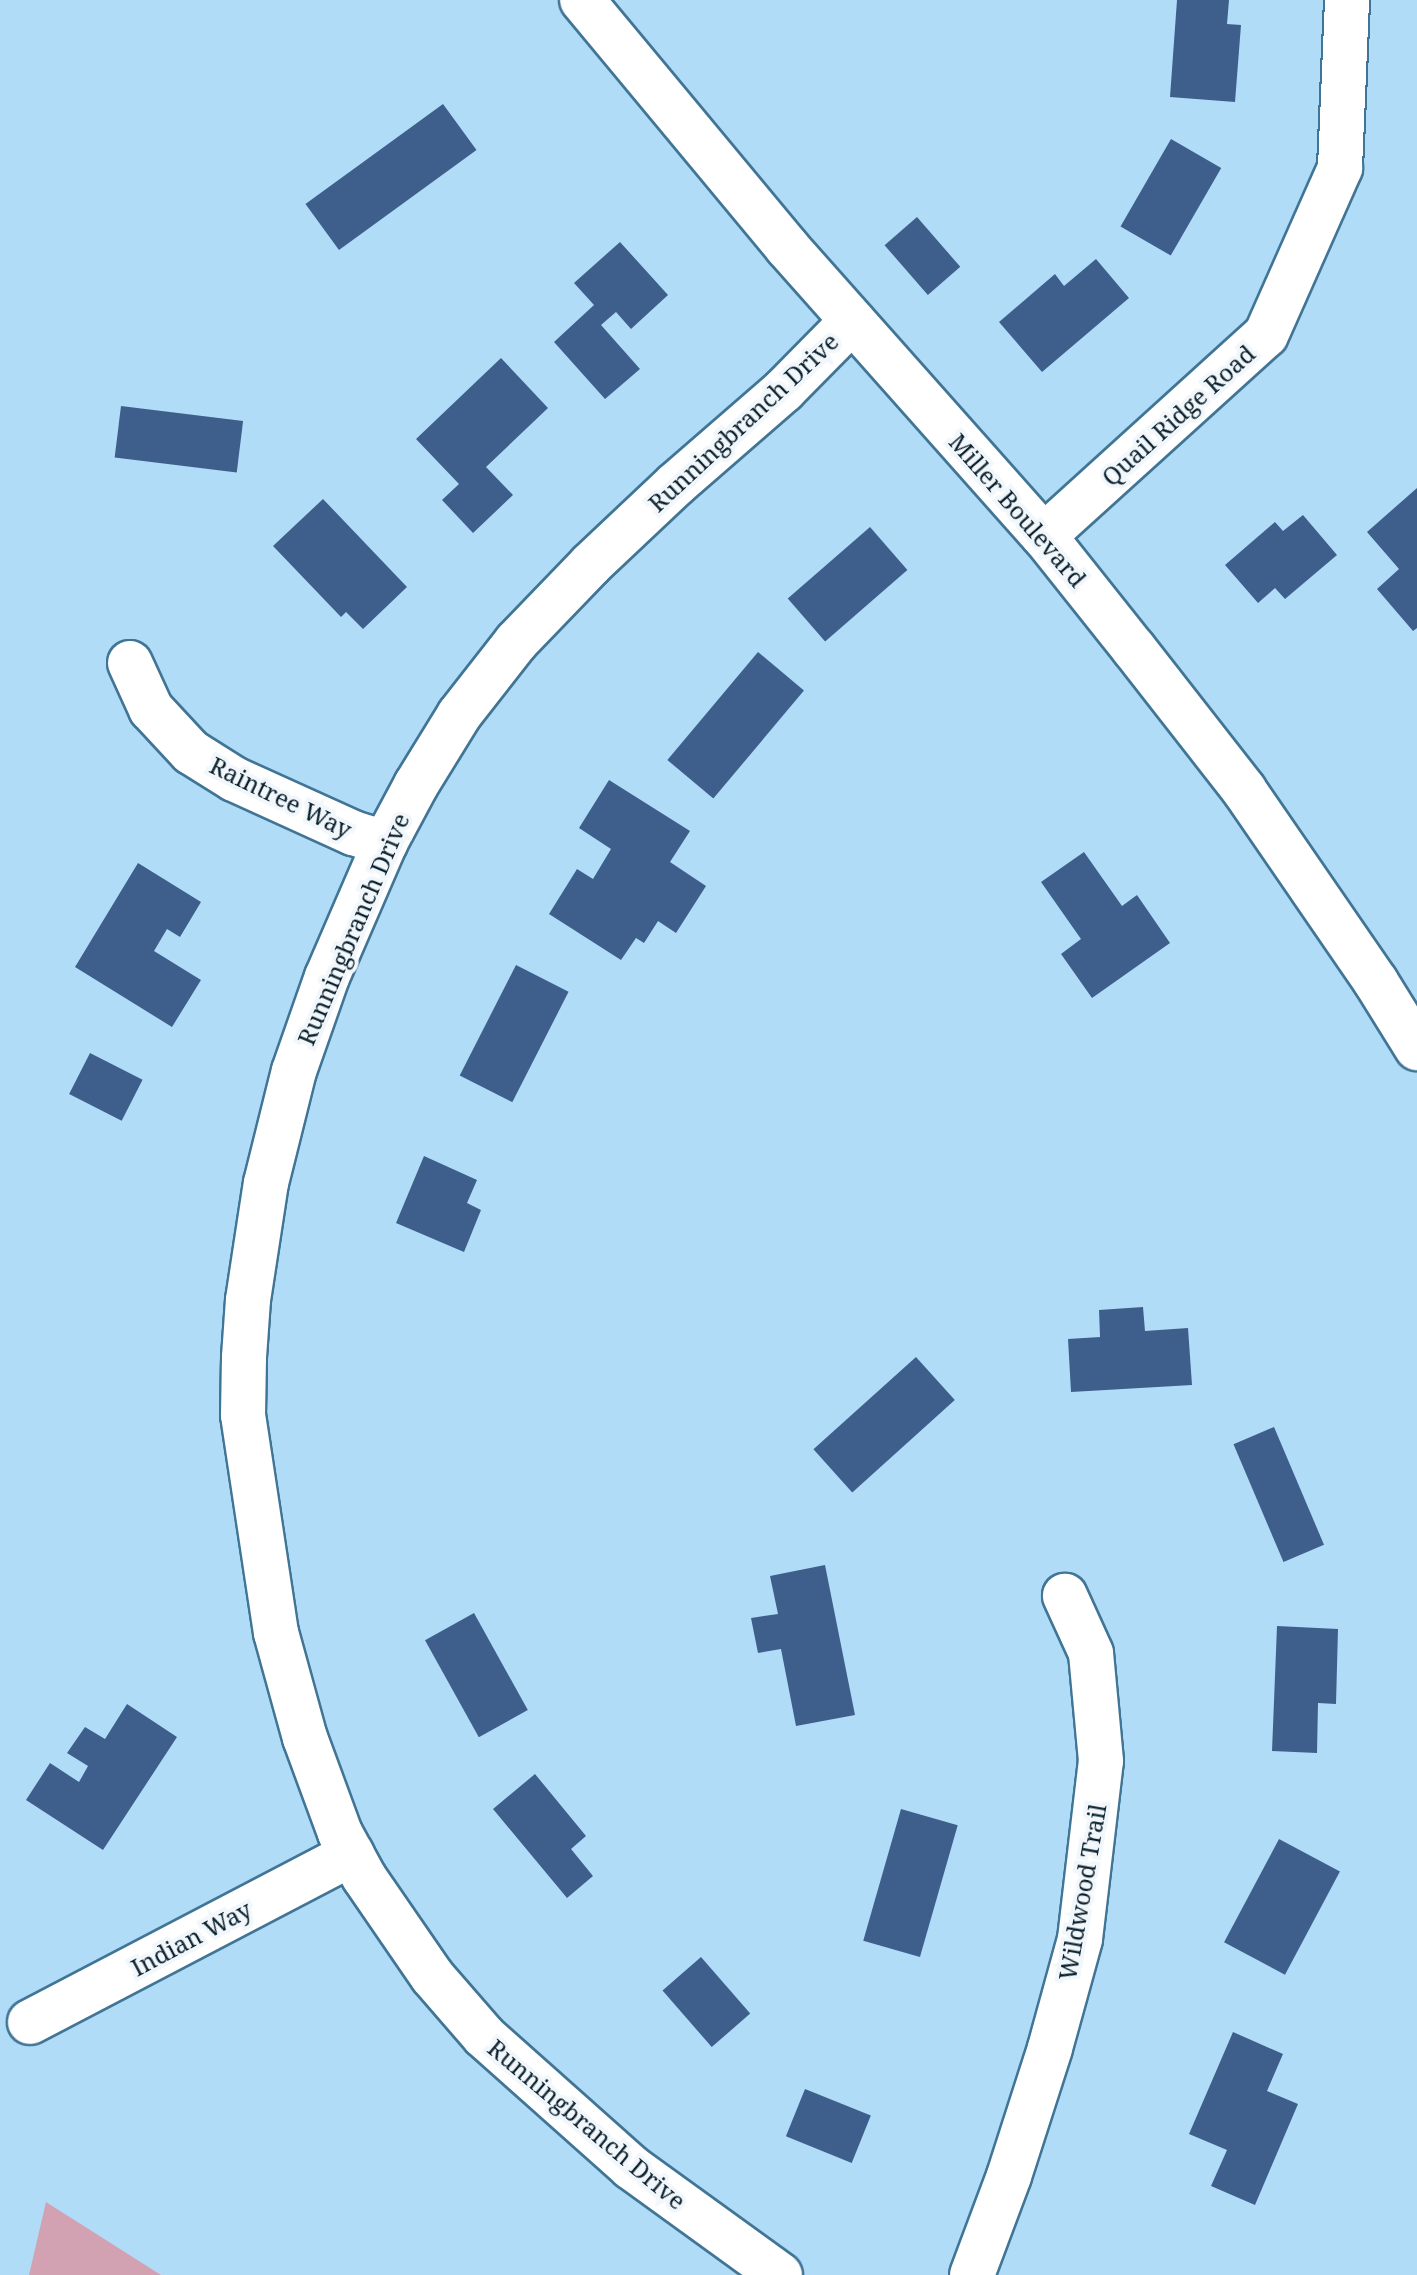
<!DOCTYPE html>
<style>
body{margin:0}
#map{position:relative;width:1417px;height:2275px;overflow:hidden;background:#b1dcf8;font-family:"Noto Serif",serif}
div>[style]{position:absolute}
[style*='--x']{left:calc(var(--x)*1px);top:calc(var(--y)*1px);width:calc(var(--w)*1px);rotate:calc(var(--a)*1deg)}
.green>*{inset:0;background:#d3a2b2}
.building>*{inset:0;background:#3e5f8c;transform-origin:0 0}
.roads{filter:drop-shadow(2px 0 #417595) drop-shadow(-2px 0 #417595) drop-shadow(0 2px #417595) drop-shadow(0 -2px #417595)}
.street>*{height:44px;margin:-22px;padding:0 22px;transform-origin:22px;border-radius:22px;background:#fff}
.secondary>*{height:44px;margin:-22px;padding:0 22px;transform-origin:22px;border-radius:22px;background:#fff}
span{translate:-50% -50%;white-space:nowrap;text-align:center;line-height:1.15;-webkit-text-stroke:8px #f2f7fb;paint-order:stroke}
.street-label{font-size:24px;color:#091f2c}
</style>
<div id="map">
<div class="green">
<i style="clip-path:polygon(46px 2202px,161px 2275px,29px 2275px)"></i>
</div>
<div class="building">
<i style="clip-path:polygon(1177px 0,1229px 0,1227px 24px,1241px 25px,1235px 102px,1170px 97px)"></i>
<i style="left:443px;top:104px;width:57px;height:170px;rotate:54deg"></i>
<i style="left:1171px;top:139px;width:58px;height:101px;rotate:30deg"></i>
<i style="left:917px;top:217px;width:66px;height:43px;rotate:49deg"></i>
<i style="clip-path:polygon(620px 242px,668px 295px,631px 329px,616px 312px,601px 325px,640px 369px,605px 399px,554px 342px,594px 305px,574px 283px)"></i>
<i style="clip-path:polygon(1096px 259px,1129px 298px,1042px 372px,999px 322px,1055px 274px,1064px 286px)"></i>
<i style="clip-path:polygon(501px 358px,548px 408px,486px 467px,513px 495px,473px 533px,442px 500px,459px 484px,416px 439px)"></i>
<i style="left:121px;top:406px;width:123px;height:52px;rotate:7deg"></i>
<i style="clip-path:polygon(1417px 488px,1417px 628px,1413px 631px,1377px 589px,1399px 569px,1367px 532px)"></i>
<i style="clip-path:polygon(323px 499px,407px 587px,363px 629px,346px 612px,341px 617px,273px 546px)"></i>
<i style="clip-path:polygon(1303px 515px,1337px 555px,1285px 599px,1275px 588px,1258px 603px,1225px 565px,1275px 522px,1283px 531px)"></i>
<i style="left:870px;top:527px;width:57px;height:109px;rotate:49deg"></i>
<i style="left:758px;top:652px;width:60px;height:141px;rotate:40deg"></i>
<i style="clip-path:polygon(609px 780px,690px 831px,670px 862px,706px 886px,676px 933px,658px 921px,644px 943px,636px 938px,621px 960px,549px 914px,577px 869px,593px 879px,611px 849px,579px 828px)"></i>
<i style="clip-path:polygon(1084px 852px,1122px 906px,1137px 895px,1170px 943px,1092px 998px,1061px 954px,1081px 939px,1041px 882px)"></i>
<i style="clip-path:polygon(138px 863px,201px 902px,180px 937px,167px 929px,154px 951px,201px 980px,172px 1027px,75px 967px)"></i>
<i style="left:516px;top:965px;width:59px;height:124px;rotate:27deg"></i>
<i style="left:90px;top:1053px;width:59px;height:46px;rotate:27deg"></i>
<i style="clip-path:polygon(424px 1156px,477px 1180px,467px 1203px,481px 1210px,464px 1252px,396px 1223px)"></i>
<i style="clip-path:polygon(1143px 1307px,1145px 1331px,1188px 1328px,1192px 1385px,1071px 1392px,1068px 1339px,1100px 1337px,1099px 1310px)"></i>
<i style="left:916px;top:1357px;width:58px;height:138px;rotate:48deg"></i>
<i style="left:1274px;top:1427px;width:128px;height:44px;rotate:67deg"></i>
<i style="clip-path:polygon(825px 1565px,855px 1715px,796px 1726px,781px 1649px,758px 1653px,751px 1618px,778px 1614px,770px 1576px)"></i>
<i style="left:474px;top:1613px;width:111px;height:56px;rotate:61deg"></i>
<i style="clip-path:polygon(1277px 1626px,1338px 1629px,1336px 1704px,1318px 1703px,1317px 1753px,1272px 1751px)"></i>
<i style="clip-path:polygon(127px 1704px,177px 1737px,103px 1850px,26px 1800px,50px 1763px,79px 1782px,88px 1766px,67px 1753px,85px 1727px,105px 1739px)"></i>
<i style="clip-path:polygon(535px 1774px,586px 1836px,571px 1849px,593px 1876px,567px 1898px,493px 1809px)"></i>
<i style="left:901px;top:1809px;width:59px;height:137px;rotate:16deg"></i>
<i style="left:1279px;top:1839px;width:69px;height:117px;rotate:28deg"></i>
<i style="left:701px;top:1957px;width:75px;height:51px;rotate:49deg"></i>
<i style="clip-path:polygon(1233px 2032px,1283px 2054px,1267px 2091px,1298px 2104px,1255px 2205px,1211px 2186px,1227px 2150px,1189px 2134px)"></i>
<i style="left:805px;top:2089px;width:71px;height:51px;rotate:22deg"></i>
</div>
<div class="roads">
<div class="street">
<i style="--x:1044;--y:536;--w:299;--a:-42.2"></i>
<i style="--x:1266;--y:335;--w:183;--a:-66.1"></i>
<i style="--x:1340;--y:168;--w:168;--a:-87.6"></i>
<i style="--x:130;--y:663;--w:51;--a:65.5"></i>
<i style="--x:151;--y:709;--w:59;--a:47.1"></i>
<i style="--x:191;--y:752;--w:51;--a:32.1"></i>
<i style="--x:234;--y:779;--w:131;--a:24.4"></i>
<i style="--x:353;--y:833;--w:34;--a:17"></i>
<i style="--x:30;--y:2022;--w:363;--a:-27.6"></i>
<i style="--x:780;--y:2275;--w:184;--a:-144.1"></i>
<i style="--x:631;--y:2167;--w:197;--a:-138.3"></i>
<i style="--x:484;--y:2036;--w:79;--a:-130.9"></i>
<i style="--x:432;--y:1976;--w:120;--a:-124.5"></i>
<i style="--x:364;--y:1877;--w:50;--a:-118.6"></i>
<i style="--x:340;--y:1833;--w:101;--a:-110.2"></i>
<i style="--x:305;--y:1738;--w:109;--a:-105.4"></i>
<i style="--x:276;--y:1633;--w:220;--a:-98.6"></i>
<i style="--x:243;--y:1415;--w:58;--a:-89"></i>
<i style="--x:244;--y:1357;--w:57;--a:-86"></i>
<i style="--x:248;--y:1300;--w:118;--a:-81.3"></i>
<i style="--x:266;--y:1183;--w:115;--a:-76"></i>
<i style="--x:294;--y:1071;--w:100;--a:-70.7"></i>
<i style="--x:327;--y:977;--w:146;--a:-66.6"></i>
<i style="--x:385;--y:843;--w:66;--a:-61.9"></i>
<i style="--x:416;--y:785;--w:82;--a:-58.4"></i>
<i style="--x:459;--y:715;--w:93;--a:-52"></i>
<i style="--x:516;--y:642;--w:107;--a:-46.1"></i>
<i style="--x:590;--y:565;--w:118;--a:-43.3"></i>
<i style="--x:676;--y:484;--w:143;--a:-41"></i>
<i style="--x:784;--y:390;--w:97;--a:-45.4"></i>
<i style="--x:972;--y:2275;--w:106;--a:-69.5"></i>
<i style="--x:1009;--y:2176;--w:134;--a:-72.2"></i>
<i style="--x:1050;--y:2048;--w:113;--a:-74.6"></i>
<i style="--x:1080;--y:1939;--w:179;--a:-83.3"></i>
<i style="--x:1101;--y:1761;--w:108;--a:-95.3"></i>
<i style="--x:1091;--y:1653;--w:63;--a:-114.5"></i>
</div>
<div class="secondary">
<i style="--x:582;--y:0;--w:321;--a:50.3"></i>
<i style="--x:787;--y:247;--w:387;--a:48.4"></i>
<i style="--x:1044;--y:536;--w:144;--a:51.5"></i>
<i style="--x:1134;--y:649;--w:179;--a:52"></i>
<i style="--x:1244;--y:790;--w:233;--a:55.5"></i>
<i style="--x:1376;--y:982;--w:78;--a:58.2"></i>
</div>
</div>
<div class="street-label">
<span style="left:1178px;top:415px;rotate:-42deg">Quail Ridge Road</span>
<span style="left:743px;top:422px;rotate:-43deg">Runningbranch Drive</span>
<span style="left:1018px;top:510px;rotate:49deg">Miller Boulevard</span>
<span style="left:281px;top:797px;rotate:26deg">Raintree Way</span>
<span style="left:353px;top:929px;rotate:-67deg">Runningbranch Drive</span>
<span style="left:1082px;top:1892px;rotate:-80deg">Wildwood Trail</span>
<span style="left:191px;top:1938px;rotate:-28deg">Indian Way</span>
<span style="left:587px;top:2124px;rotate:40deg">Runningbranch Drive</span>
</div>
</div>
